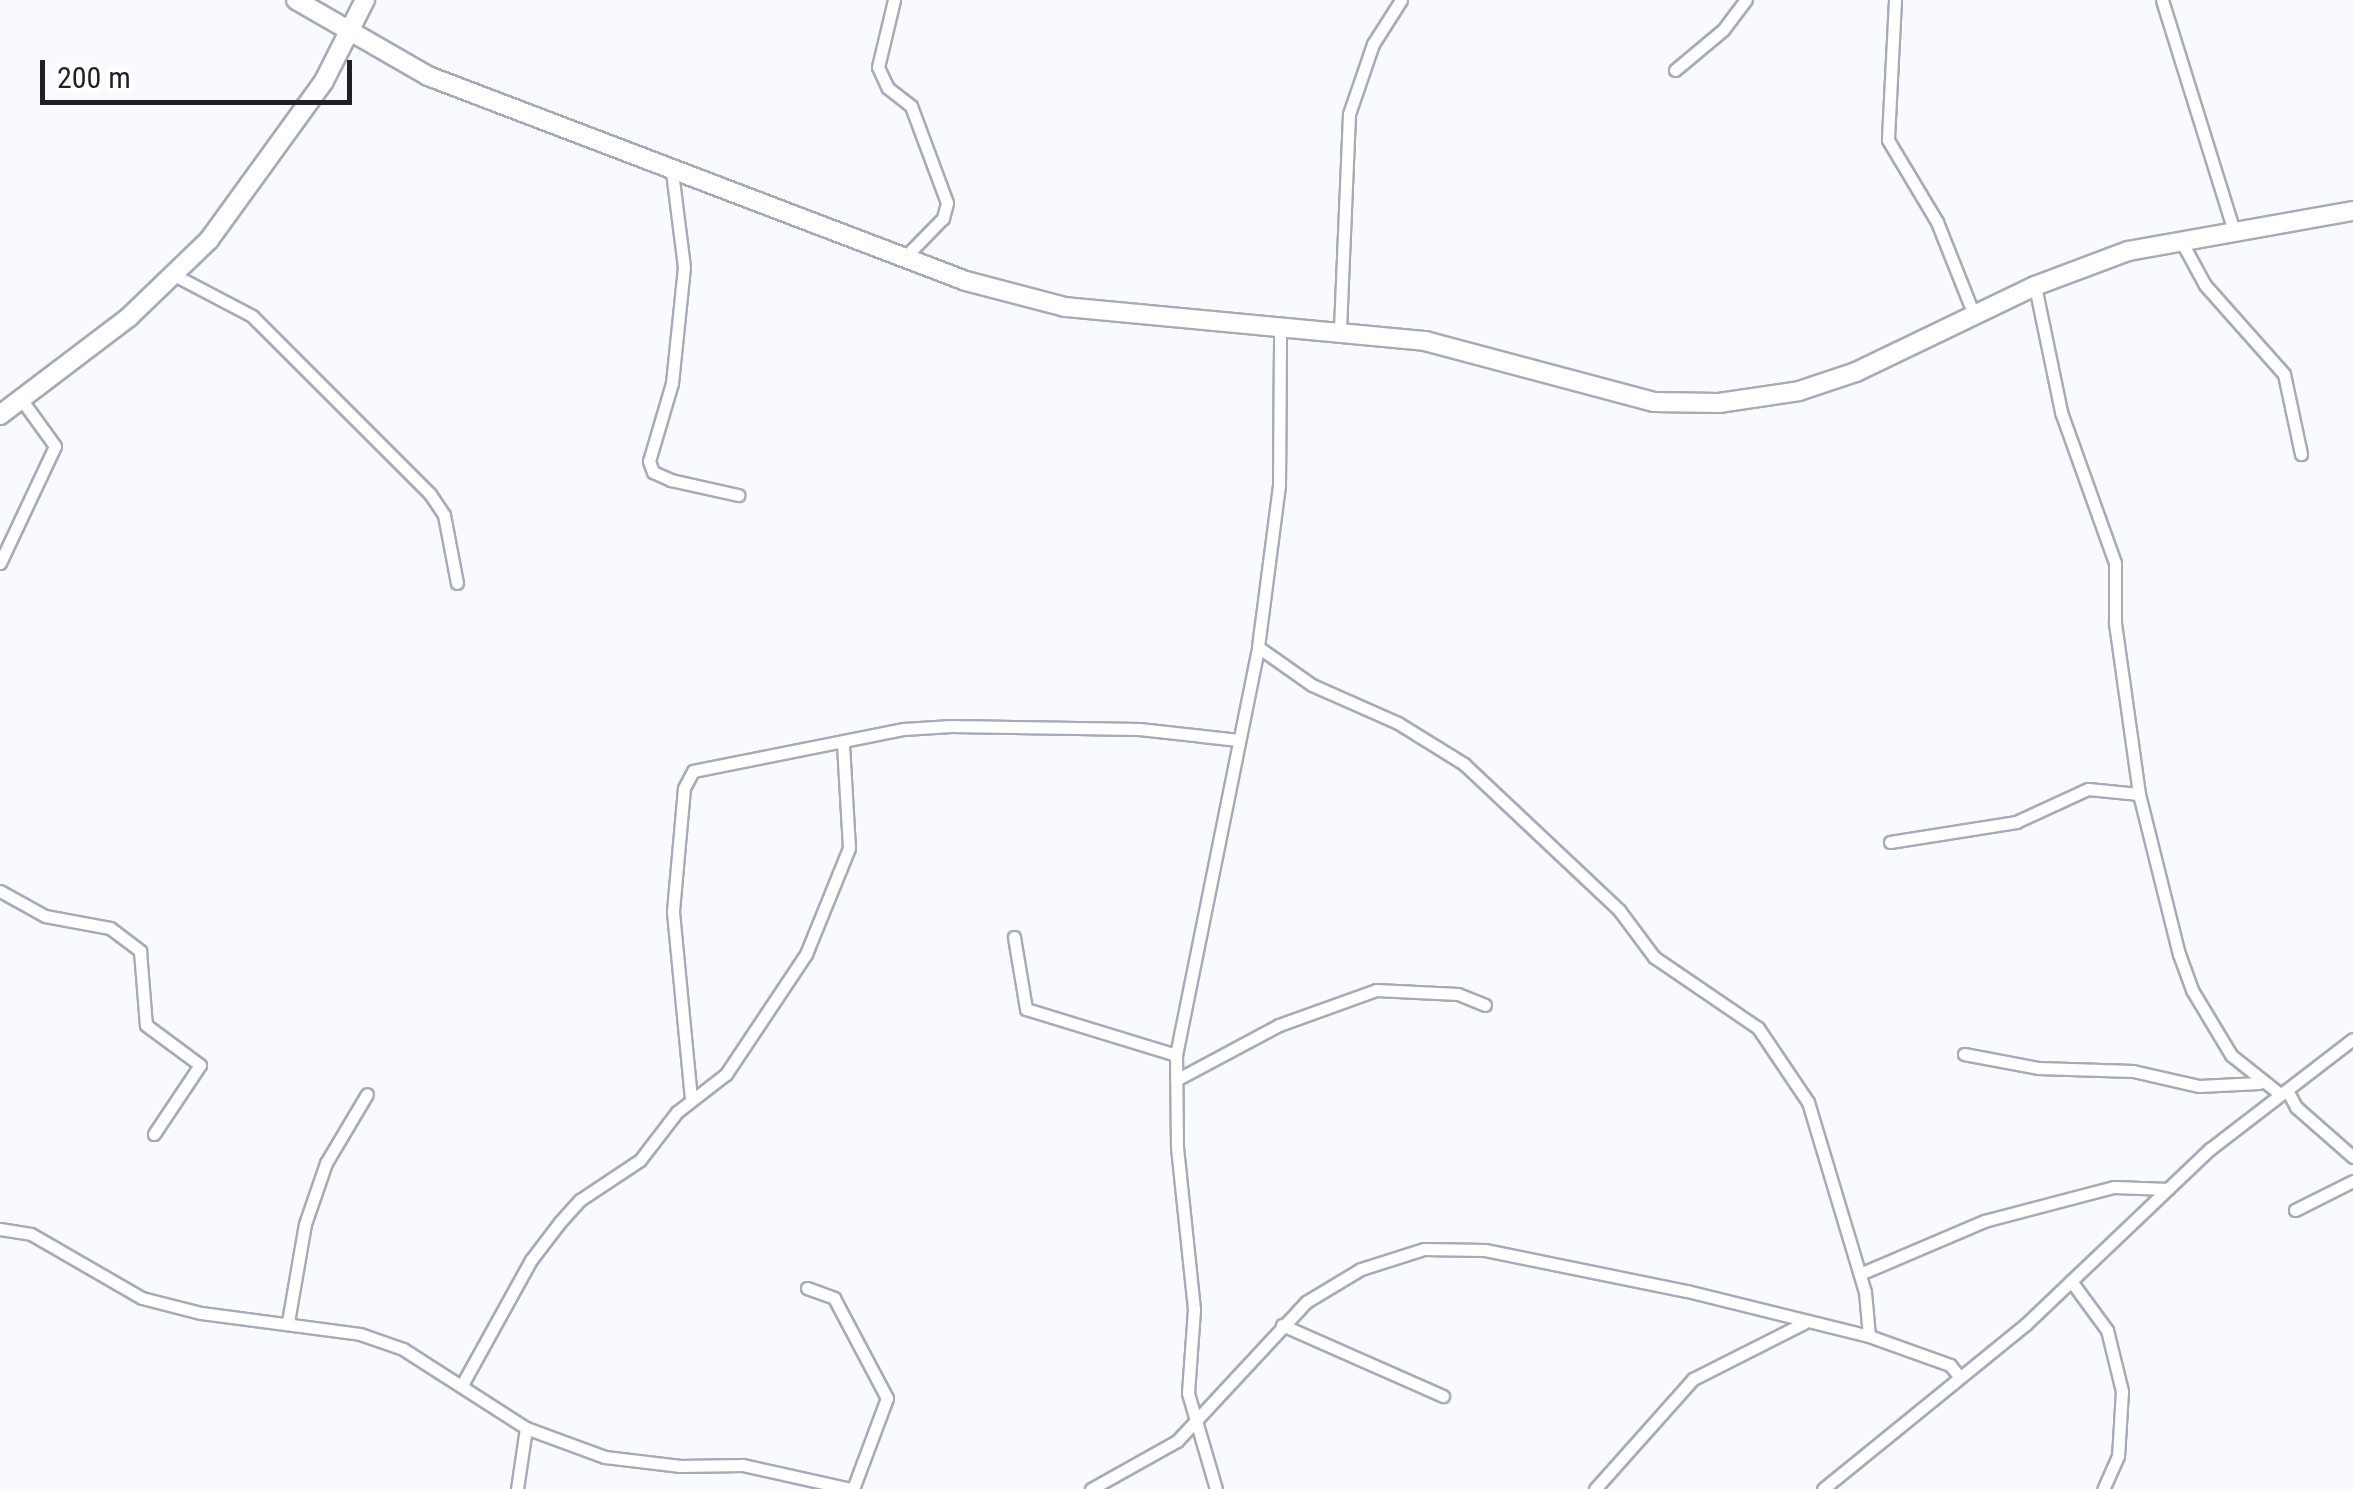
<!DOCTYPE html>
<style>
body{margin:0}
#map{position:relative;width:2353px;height:1489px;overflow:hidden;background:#f8fafe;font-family:"Roboto Condensed",sans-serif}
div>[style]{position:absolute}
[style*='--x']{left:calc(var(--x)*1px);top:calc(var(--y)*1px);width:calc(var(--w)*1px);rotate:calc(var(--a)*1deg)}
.roads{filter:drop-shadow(2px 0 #a6acb6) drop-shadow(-2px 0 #a6acb6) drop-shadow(0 2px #a6acb6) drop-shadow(0 -2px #a6acb6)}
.street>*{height:11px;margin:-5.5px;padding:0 5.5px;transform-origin:5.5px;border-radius:5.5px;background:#fff}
.secondary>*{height:18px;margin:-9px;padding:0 9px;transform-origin:9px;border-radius:9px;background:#fff}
span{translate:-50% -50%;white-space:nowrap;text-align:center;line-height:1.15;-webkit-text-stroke:10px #fff;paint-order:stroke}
.scale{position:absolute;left:40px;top:60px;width:312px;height:45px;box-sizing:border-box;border:5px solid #1f2125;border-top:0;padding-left:12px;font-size:30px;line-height:35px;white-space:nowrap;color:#1f2125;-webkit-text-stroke:8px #fff;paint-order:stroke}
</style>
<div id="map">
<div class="roads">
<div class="street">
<i style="--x:894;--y:0;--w:69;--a:103.4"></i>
<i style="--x:878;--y:67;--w:23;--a:65"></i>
<i style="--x:888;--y:88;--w:29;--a:38"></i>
<i style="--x:911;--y:106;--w:103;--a:69.6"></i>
<i style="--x:947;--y:203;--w:16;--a:105"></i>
<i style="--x:943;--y:218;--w:56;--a:134.3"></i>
<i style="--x:1895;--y:0;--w:140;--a:92.9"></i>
<i style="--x:1888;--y:140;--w:96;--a:59.1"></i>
<i style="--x:1937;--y:222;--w:100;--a:68.3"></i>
<i style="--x:2162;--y:0;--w:242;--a:72.7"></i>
<i style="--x:1675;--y:70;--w:62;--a:-39.8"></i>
<i style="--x:1723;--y:30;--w:38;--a:-53"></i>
<i style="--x:672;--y:172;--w:96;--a:82.8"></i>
<i style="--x:684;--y:267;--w:117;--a:95.9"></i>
<i style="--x:672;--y:383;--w:81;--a:106.4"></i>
<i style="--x:649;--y:461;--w:12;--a:70"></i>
<i style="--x:653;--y:472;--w:20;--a:24"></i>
<i style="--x:671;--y:480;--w:69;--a:12.6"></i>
<i style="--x:2180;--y:239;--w:52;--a:61.5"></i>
<i style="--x:2205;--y:285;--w:119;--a:48.4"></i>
<i style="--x:2284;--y:374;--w:82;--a:78"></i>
<i style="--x:174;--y:275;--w:88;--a:27.7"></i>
<i style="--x:252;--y:316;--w:252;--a:45"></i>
<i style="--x:430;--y:494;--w:25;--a:56"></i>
<i style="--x:444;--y:515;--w:69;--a:79.2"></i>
<i style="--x:2035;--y:286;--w:129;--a:78.3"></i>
<i style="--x:2061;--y:412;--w:160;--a:70.3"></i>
<i style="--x:2115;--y:563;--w:60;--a:90"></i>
<i style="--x:2115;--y:623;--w:173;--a:82"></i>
<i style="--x:2139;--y:794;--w:165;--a:76"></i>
<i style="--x:2179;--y:954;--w:38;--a:70"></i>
<i style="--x:2192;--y:990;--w:76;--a:59"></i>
<i style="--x:2231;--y:1055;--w:63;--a:38.5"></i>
<i style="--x:1340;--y:329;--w:215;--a:-87.6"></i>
<i style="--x:1349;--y:114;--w:74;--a:-71.1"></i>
<i style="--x:1373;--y:44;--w:52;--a:-57.5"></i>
<i style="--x:0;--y:563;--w:129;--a:-64.8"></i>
<i style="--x:55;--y:446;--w:58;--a:-125.9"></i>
<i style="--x:1258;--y:647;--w:66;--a:35.1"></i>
<i style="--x:1312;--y:685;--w:94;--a:23.8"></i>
<i style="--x:1398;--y:723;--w:78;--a:31.8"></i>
<i style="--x:1464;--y:764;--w:213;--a:43.3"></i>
<i style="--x:1619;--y:910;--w:59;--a:53.3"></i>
<i style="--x:1654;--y:957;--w:126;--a:34.3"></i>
<i style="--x:1758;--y:1028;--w:89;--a:56"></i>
<i style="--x:1808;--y:1102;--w:198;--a:73.3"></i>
<i style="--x:1865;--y:1292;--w:44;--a:84.8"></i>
<i style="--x:1890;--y:842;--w:128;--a:-9"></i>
<i style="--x:2016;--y:822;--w:79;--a:-24.6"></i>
<i style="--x:2088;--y:789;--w:51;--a:5.6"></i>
<i style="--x:0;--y:891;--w:51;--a:29.1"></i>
<i style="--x:45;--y:916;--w:66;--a:10.5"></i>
<i style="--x:110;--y:928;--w:38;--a:37"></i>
<i style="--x:140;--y:951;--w:74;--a:85.4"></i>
<i style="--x:146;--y:1025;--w:67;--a:36.5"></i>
<i style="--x:200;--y:1065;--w:83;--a:123.7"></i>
<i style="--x:1014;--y:937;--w:73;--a:80.5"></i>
<i style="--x:1026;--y:1009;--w:157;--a:17"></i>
<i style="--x:1964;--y:1054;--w:75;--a:10.7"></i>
<i style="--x:2038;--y:1068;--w:95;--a:1.8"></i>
<i style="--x:2133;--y:1071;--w:68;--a:12.8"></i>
<i style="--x:2199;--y:1086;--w:60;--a:-2.9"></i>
<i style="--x:1176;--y:1080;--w:117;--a:-28.1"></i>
<i style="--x:1279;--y:1025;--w:103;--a:-19.8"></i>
<i style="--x:1376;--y:990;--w:82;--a:2.8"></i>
<i style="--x:1458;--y:994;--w:29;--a:22"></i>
<i style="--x:2287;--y:1090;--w:19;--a:62"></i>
<i style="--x:2296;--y:1107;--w:76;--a:41.3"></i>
<i style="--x:691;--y:1099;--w:189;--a:-95.5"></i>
<i style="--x:673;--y:911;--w:123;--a:-84.9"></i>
<i style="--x:684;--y:788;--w:19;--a:-62"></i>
<i style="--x:693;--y:771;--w:215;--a:-11.3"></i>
<i style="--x:904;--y:729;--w:47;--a:-3.7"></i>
<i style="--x:951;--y:726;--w:188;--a:0.9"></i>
<i style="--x:1139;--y:729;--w:100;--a:6.3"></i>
<i style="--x:2295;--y:1210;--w:65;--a:-26.6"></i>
<i style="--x:0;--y:1229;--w:31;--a:9"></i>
<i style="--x:31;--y:1234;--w:128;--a:30"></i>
<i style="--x:142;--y:1298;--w:61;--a:14.3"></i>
<i style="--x:201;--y:1313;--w:160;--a:7.5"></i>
<i style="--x:360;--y:1334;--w:46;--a:19.2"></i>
<i style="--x:403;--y:1349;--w:146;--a:32.7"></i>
<i style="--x:526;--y:1428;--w:84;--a:20.2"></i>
<i style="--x:605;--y:1457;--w:76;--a:6.8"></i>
<i style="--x:680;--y:1466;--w:63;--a:-0.9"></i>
<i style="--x:743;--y:1465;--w:110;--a:12.6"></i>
<i style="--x:1860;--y:1274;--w:135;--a:-23.1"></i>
<i style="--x:1984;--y:1221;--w:134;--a:-14.7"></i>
<i style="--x:2114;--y:1187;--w:54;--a:2.1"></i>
<i style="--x:2071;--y:1281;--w:61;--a:53.7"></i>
<i style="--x:2107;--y:1330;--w:63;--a:76.2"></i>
<i style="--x:2122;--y:1391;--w:65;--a:93.5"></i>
<i style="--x:2118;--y:1456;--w:36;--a:114"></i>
<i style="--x:807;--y:1288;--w:29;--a:20"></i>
<i style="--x:834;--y:1298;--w:113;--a:62.1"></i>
<i style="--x:887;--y:1398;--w:97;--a:110.5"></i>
<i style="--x:288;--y:1322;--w:99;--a:-80.2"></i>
<i style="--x:305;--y:1224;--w:65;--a:-71"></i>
<i style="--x:326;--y:1163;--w:80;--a:-59.3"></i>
<i style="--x:1282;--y:1325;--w:176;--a:23.8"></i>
<i style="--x:463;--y:1383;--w:141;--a:-61.1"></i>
<i style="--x:531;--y:1260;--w:48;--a:-52.7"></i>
<i style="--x:560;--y:1222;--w:30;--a:-48"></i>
<i style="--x:580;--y:1200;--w:72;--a:-33.7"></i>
<i style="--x:640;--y:1160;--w:61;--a:-52.4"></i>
<i style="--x:677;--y:1112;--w:62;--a:-37.8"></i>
<i style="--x:726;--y:1074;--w:144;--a:-56.3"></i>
<i style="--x:806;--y:954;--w:114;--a:-67.9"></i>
<i style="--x:849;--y:848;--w:103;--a:-93.3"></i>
<i style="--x:517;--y:1489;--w:62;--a:-81.6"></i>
<i style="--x:1091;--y:1489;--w:98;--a:-29.2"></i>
<i style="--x:1177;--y:1441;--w:190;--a:-47.1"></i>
<i style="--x:1306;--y:1302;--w:64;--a:-31"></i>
<i style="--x:1361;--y:1269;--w:66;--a:-17.6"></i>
<i style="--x:1424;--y:1249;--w:61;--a:0.9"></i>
<i style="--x:1485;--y:1250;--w:206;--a:11.5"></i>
<i style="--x:1687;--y:1291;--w:187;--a:13.9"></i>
<i style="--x:1869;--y:1336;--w:86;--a:19.7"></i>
<i style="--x:1950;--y:1365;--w:13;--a:51"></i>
<i style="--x:1216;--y:1489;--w:100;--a:-106.3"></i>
<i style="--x:1188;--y:1393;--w:84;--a:-85.9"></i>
<i style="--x:1194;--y:1309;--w:163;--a:-96"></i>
<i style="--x:1177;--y:1147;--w:92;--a:-90.6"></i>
<i style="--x:1176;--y:1055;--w:416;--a:-78.6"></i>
<i style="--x:1258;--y:647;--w:162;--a:-82.6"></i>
<i style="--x:1279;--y:486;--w:161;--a:-89.6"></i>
<i style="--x:1595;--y:1489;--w:147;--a:-48.3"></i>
<i style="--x:1693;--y:1379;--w:124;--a:-26.8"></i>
<i style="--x:1823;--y:1489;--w:262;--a:-39.1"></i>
<i style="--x:2026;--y:1324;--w:254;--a:-43.6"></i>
<i style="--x:2210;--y:1149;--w:180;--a:-37.6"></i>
</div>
<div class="secondary">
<i style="--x:296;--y:0;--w:152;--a:29.9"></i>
<i style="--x:428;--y:76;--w:576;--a:20.86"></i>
<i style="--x:966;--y:281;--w:102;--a:14.7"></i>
<i style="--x:1065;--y:307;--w:362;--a:5.4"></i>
<i style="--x:1425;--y:341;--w:237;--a:14.9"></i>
<i style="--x:1654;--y:402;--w:65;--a:0.9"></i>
<i style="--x:1719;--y:403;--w:81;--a:-8.5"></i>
<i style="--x:1799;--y:391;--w:60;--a:-18.4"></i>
<i style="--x:1856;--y:372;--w:199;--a:-25.7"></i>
<i style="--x:2035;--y:286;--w:99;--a:-20.6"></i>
<i style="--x:2128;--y:251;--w:229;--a:-10.1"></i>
<i style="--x:0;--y:415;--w:162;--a:-37.2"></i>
<i style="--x:129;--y:317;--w:111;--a:-43.9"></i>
<i style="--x:209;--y:240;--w:196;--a:-54.1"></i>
<i style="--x:324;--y:81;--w:91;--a:-63.2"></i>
</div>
</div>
<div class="scale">200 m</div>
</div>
